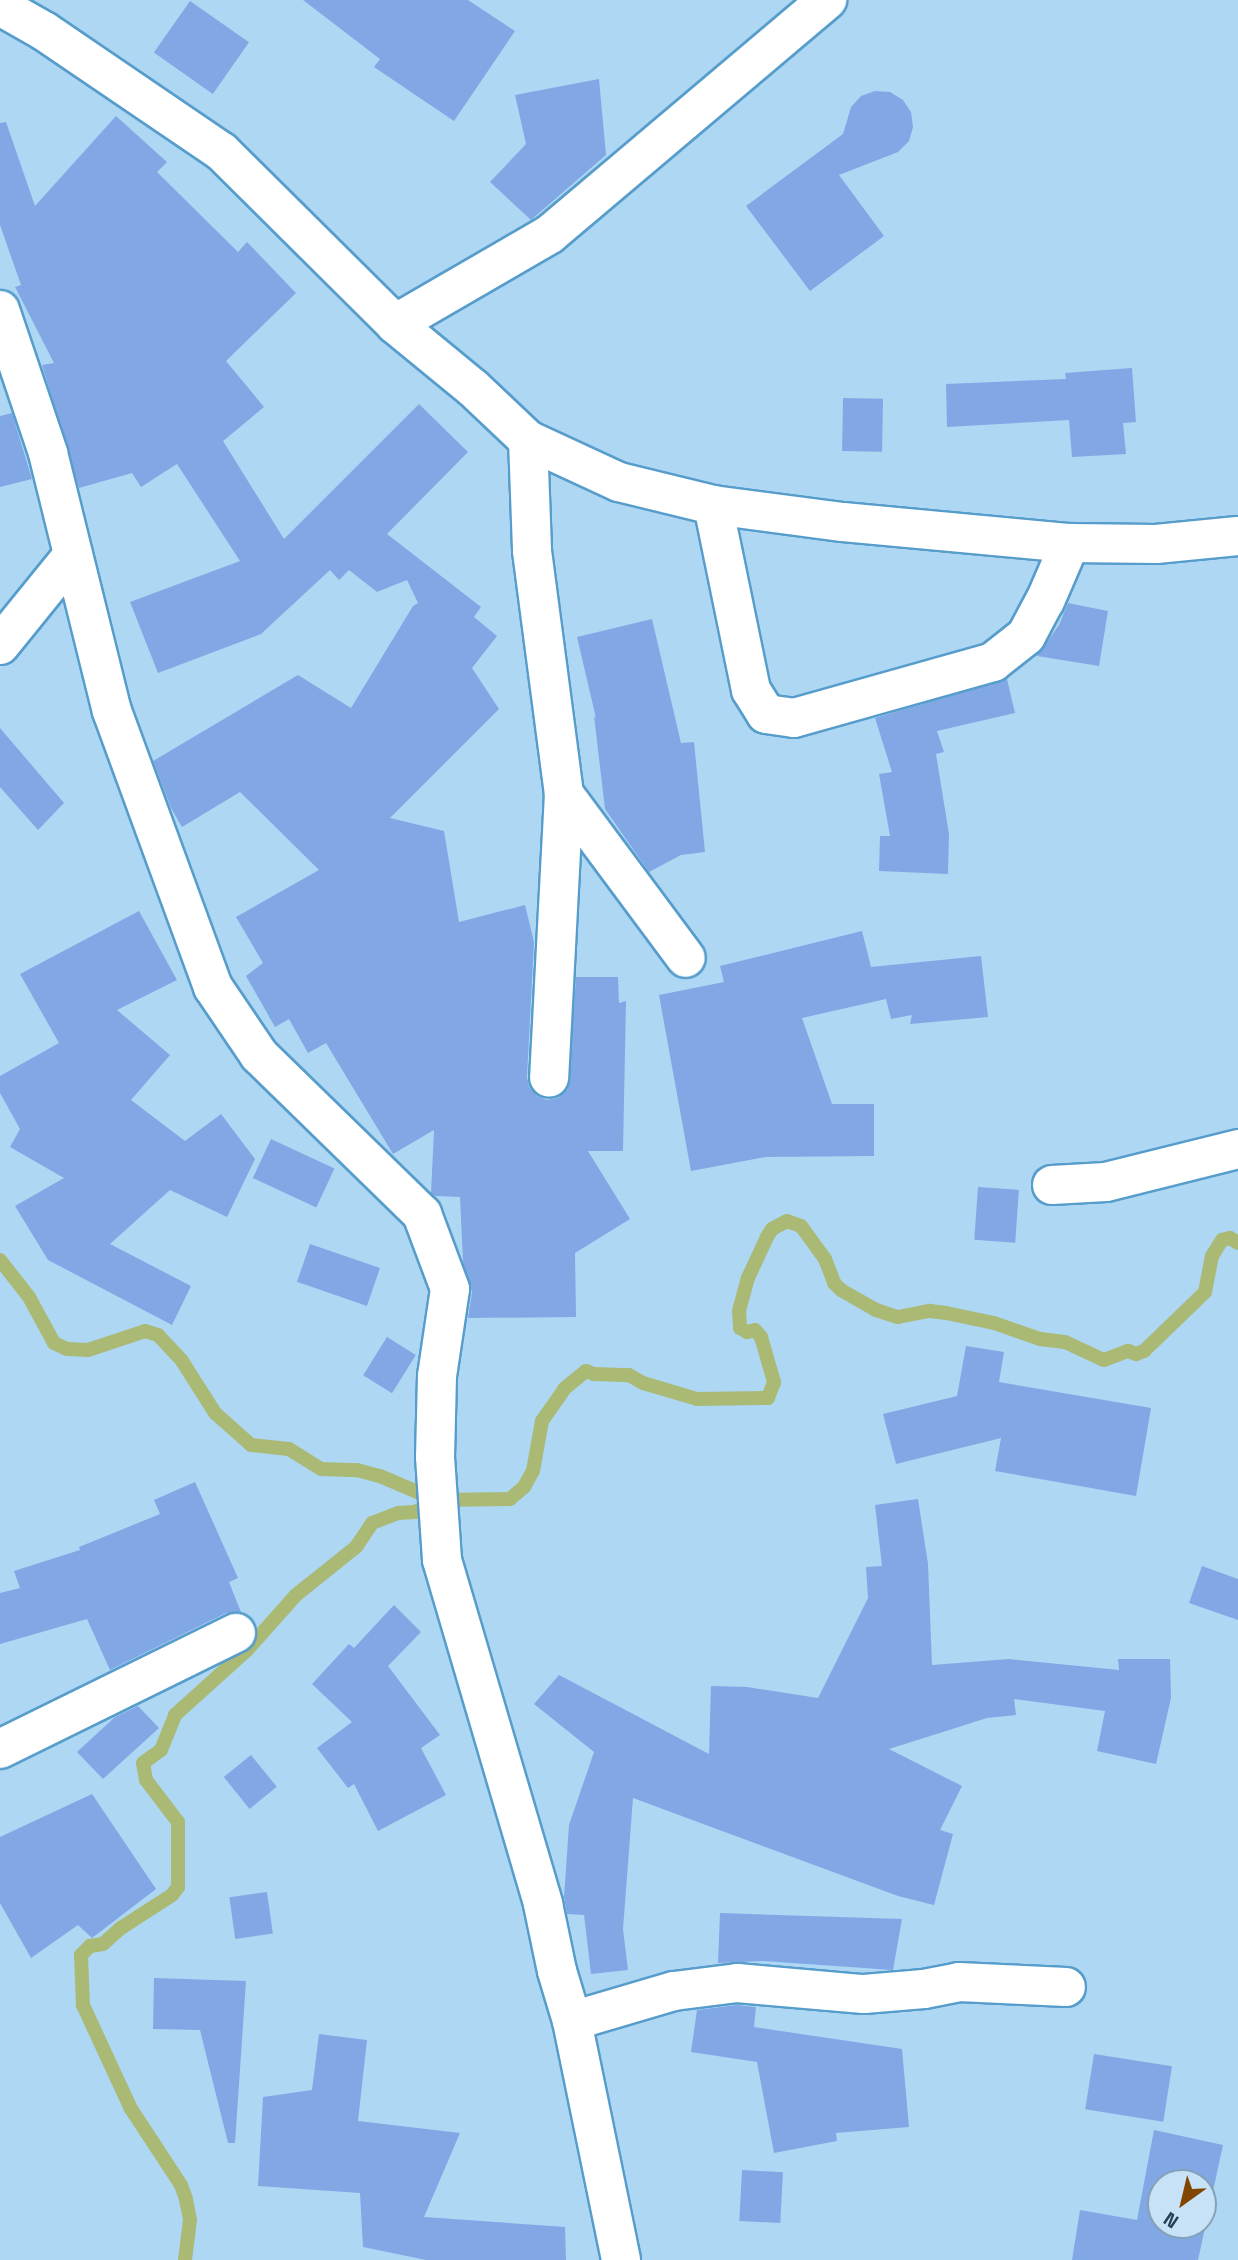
<!DOCTYPE html>
<style>
body{margin:0}
#map{position:relative;width:1238px;height:2260px;overflow:hidden;background:#aed7f4;font-family:"Space Grotesk",sans-serif}
div>[style]{position:absolute}
[style*='--x']{left:calc(var(--x)*1px);top:calc(var(--y)*1px);width:calc(var(--w)*1px);rotate:calc(var(--a)*1deg)}
.stream>*{height:14px;margin:-7px;padding:0 7px;transform-origin:7px;border-radius:7px;background:#aaba74}
.building>*{inset:0;background:#81a8e5;transform-origin:0 0}
.roads{filter:drop-shadow(2px 0 #579dcb) drop-shadow(-2px 0 #579dcb) drop-shadow(0 2px #579dcb) drop-shadow(0 -2px #579dcb)}
.minor>*{height:38px;margin:-19px;padding:0 19px;transform-origin:19px;border-radius:19px;background:#fff}
span{translate:-50% -50%;white-space:nowrap;text-align:center;line-height:1.15;-webkit-text-stroke:6px #c7e2f6;paint-order:stroke}
.north{position:absolute;left:1147px;top:2169px;width:70px;height:70px;box-sizing:border-box;background:#c7e2f6;border:2px solid #85a1b5;border-radius:50%;rotate:214deg;font-size:19px;font-weight:700;line-height:28px;text-align:center;color:#234054}
.north::after{content:'';display:block;margin:auto;width:24px;height:32px;background:#814500;clip-path:polygon(50% 0,100% 100%,50% 72%,0 100%)}
</style>
<div id="map">
<div class="stream">
<i style="--x:0;--y:1260;--w:47;--a:51.9"></i>
<i style="--x:29;--y:1297;--w:52;--a:61.5"></i>
<i style="--x:54;--y:1343;--w:14;--a:25"></i>
<i style="--x:67;--y:1349;--w:21;--a:3"></i>
<i style="--x:88;--y:1350;--w:60;--a:-18.4"></i>
<i style="--x:145;--y:1331;--w:14;--a:17"></i>
<i style="--x:158;--y:1335;--w:35;--a:47"></i>
<i style="--x:182;--y:1361;--w:62;--a:57.6"></i>
<i style="--x:215;--y:1413;--w:48;--a:41.6"></i>
<i style="--x:251;--y:1445;--w:38;--a:6"></i>
<i style="--x:289;--y:1449;--w:38;--a:32"></i>
<i style="--x:321;--y:1469;--w:36;--a:2"></i>
<i style="--x:357;--y:1470;--w:24;--a:15"></i>
<i style="--x:380;--y:1476;--w:61;--a:23.2"></i>
<i style="--x:185;--y:2260;--w:40;--a:-82.9"></i>
<i style="--x:190;--y:2220;--w:21;--a:-101"></i>
<i style="--x:186;--y:2199;--w:15;--a:-110"></i>
<i style="--x:181;--y:2185;--w:91;--a:-123.3"></i>
<i style="--x:131;--y:2109;--w:115;--a:-114.8"></i>
<i style="--x:83;--y:2005;--w:50;--a:-92.3"></i>
<i style="--x:81;--y:1955;--w:13;--a:-45"></i>
<i style="--x:90;--y:1946;--w:13;--a:-9"></i>
<i style="--x:103;--y:1944;--w:24;--a:-42"></i>
<i style="--x:121;--y:1928;--w:61;--a:-32.9"></i>
<i style="--x:172;--y:1895;--w:10;--a:-53"></i>
<i style="--x:178;--y:1887;--w:65;--a:-90"></i>
<i style="--x:178;--y:1822;--w:53;--a:-127.3"></i>
<i style="--x:146;--y:1780;--w:17;--a:-100"></i>
<i style="--x:143;--y:1763;--w:22;--a:-36"></i>
<i style="--x:161;--y:1750;--w:38;--a:-68"></i>
<i style="--x:175;--y:1715;--w:97;--a:-42.1"></i>
<i style="--x:247;--y:1650;--w:74;--a:-48.3"></i>
<i style="--x:296;--y:1595;--w:77;--a:-38.7"></i>
<i style="--x:356;--y:1547;--w:29;--a:-56"></i>
<i style="--x:372;--y:1523;--w:28;--a:-21"></i>
<i style="--x:398;--y:1513;--w:17;--a:-3"></i>
<i style="--x:415;--y:1512;--w:25;--a:-29"></i>
<i style="--x:437;--y:1500;--w:73;--a:-0.8"></i>
<i style="--x:510;--y:1499;--w:18;--a:-41"></i>
<i style="--x:524;--y:1487;--w:18;--a:-61"></i>
<i style="--x:533;--y:1471;--w:51;--a:-79.8"></i>
<i style="--x:542;--y:1421;--w:40;--a:-55.1"></i>
<i style="--x:565;--y:1388;--w:27;--a:-39"></i>
<i style="--x:586;--y:1371;--w:9;--a:21"></i>
<i style="--x:594;--y:1374;--w:35;--a:2"></i>
<i style="--x:629;--y:1375;--w:16;--a:30"></i>
<i style="--x:643;--y:1383;--w:56;--a:16.5"></i>
<i style="--x:697;--y:1399;--w:71;--a:-0.8"></i>
<i style="--x:768;--y:1398;--w:17;--a:-69"></i>
<i style="--x:774;--y:1382;--w:47;--a:-106.1"></i>
<i style="--x:761;--y:1337;--w:9;--a:-131"></i>
<i style="--x:755;--y:1330;--w:8;--a:166"></i>
<i style="--x:747;--y:1332;--w:8;--a:-150"></i>
<i style="--x:740;--y:1328;--w:17;--a:-93"></i>
<i style="--x:739;--y:1311;--w:34;--a:-75"></i>
<i style="--x:748;--y:1278;--w:45;--a:-65.1"></i>
<i style="--x:767;--y:1237;--w:9;--a:-58"></i>
<i style="--x:772;--y:1229;--w:17;--a:-28"></i>
<i style="--x:787;--y:1221;--w:15;--a:20"></i>
<i style="--x:801;--y:1226;--w:41;--a:54"></i>
<i style="--x:825;--y:1259;--w:26;--a:69"></i>
<i style="--x:834;--y:1283;--w:10;--a:45"></i>
<i style="--x:841;--y:1290;--w:40;--a:29.7"></i>
<i style="--x:876;--y:1310;--w:23;--a:18"></i>
<i style="--x:898;--y:1317;--w:33;--a:-11"></i>
<i style="--x:930;--y:1311;--w:16;--a:7"></i>
<i style="--x:946;--y:1313;--w:49;--a:11.8"></i>
<i style="--x:994;--y:1323;--w:49;--a:19.2"></i>
<i style="--x:1040;--y:1339;--w:25;--a:7"></i>
<i style="--x:1065;--y:1342;--w:43;--a:24.8"></i>
<i style="--x:1104;--y:1360;--w:26;--a:-21"></i>
<i style="--x:1128;--y:1351;--w:9;--a:21"></i>
<i style="--x:1136;--y:1354;--w:9;--a:-21"></i>
<i style="--x:1144;--y:1351;--w:85;--a:-44"></i>
<i style="--x:1205;--y:1292;--w:37;--a:-79"></i>
<i style="--x:1212;--y:1256;--w:19;--a:-58"></i>
<i style="--x:1222;--y:1240;--w:8;--a:-14"></i>
<i style="--x:1230;--y:1238;--w:9;--a:32"></i>
</div>
<div class="building">
<i style="clip-path:polygon(303px 0,468px 0,515px 31px,454px 121px,374px 67px,380px 59px)"></i>
<i style="left:190px;top:1px;width:72px;height:63px;rotate:35deg"></i>
<i style="clip-path:polygon(599px 79px,606px 155px,531px 220px,490px 182px,526px 144px,515px 95px)"></i>
<i style="clip-path:polygon(875px 91px,890px 92px,903px 100px,911px 112px,913px 127px,909px 141px,898px 152px,839px 175px,884px 236px,810px 291px,746px 206px,843px 134px,851px 107px,861px 96px)"></i>
<i style="clip-path:polygon(116px 116px,167px 162px,157px 172px,238px 252px,247px 242px,296px 293px,226px 361px,264px 407px,223px 441px,284px 539px,419px 404px,468px 452px,387px 534px,481px 607px,474px 617px,497px 636px,472px 668px,499px 709px,390px 818px,444px 831px,459px 922px,525px 905px,534px 942px,527px 1077px,529px 1087px,537px 1096px,547px 1100px,558px 1098px,568px 1089px,576px 977px,618px 977px,619px 1003px,626px 1001px,623px 1151px,588px 1151px,630px 1219px,575px 1253px,576px 1317px,468px 1318px,472px 1292px,463px 1262px,460px 1197px,435px 1196px,431px 1193px,434px 1130px,393px 1154px,326px 1043px,308px 1053px,289px 1019px,275px 1027px,246px 976px,263px 963px,236px 917px,319px 870px,240px 792px,182px 827px,171px 808px,153px 761px,298px 675px,351px 708px,413px 606px,418px 603px,407px 580px,377px 592px,349px 570px,339px 580px,330px 570px,261px 634px,158px 673px,130px 602px,240px 561px,177px 464px,141px 487px,132px 473px,79px 488px,42px 365px,54px 363px,15px 287px,21px 285px,0 225px,0 123px,6px 122px,35px 206px)"></i>
<i style="clip-path:polygon(1132px 368px,1136px 422px,1123px 423px,1126px 454px,1072px 457px,1069px 420px,947px 427px,946px 384px,1066px 379px,1065px 373px)"></i>
<i style="left:843px;top:398px;width:40px;height:53px;rotate:1deg"></i>
<i style="clip-path:polygon(12px 413px,32px 479px,0 487px,0 416px)"></i>
<i style="clip-path:polygon(1068px 603px,1108px 611px,1099px 666px,1037px 656px,1059px 625px)"></i>
<i style="clip-path:polygon(652px 619px,681px 743px,694px 742px,705px 852px,681px 855px,649px 872px,605px 809px,594px 716px,596px 718px,577px 637px)"></i>
<i style="clip-path:polygon(1007px 679px,1015px 713px,937px 731px,944px 752px,936px 754px,949px 834px,948px 874px,879px 871px,880px 836px,890px 836px,879px 774px,892px 772px,875px 718px)"></i>
<i style="clip-path:polygon(0 728px,64px 803px,38px 830px,0 787px)"></i>
<i style="clip-path:polygon(139px 911px,177px 980px,117px 1010px,170px 1055px,131px 1100px,185px 1141px,221px 1114px,255px 1159px,227px 1217px,170px 1190px,110px 1244px,191px 1286px,172px 1325px,48px 1260px,15px 1206px,64px 1178px,10px 1147px,20px 1129px,0 1093px,0 1076px,59px 1043px,20px 974px)"></i>
<i style="clip-path:polygon(862px 931px,871px 967px,981px 956px,988px 1017px,910px 1024px,912px 1015px,891px 1019px,886px 999px,802px 1018px,832px 1104px,874px 1104px,874px 1156px,766px 1157px,691px 1171px,659px 995px,724px 982px,720px 966px)"></i>
<i style="left:271px;top:1139px;width:70px;height:43px;rotate:25deg"></i>
<i style="left:978px;top:1187px;width:41px;height:53px;rotate:4deg"></i>
<i style="left:310px;top:1244px;width:74px;height:40px;rotate:19deg"></i>
<i style="left:387px;top:1337px;width:34px;height:45px;rotate:32deg"></i>
<i style="clip-path:polygon(966px 1346px,1004px 1352px,999px 1382px,1151px 1408px,1136px 1496px,995px 1471px,1001px 1438px,896px 1464px,883px 1414px,957px 1396px)"></i>
<i style="clip-path:polygon(195px 1482px,238px 1578px,229px 1582px,241px 1612px,226px 1613px,110px 1670px,87px 1619px,0 1644px,0 1593px,20px 1588px,14px 1571px,80px 1550px,79px 1547px,160px 1514px,154px 1500px)"></i>
<i style="clip-path:polygon(918px 1499px,928px 1564px,932px 1665px,1009px 1659px,1119px 1670px,1118px 1659px,1170px 1659px,1171px 1698px,1156px 1764px,1097px 1751px,1105px 1711px,1014px 1699px,1016px 1715px,987px 1718px,889px 1749px,962px 1786px,940px 1830px,953px 1834px,934px 1905px,898px 1896px,633px 1798px,623px 1929px,628px 1970px,591px 1974px,584px 1915px,567px 1914px,564px 1897px,569px 1825px,594px 1752px,534px 1704px,559px 1675px,709px 1754px,711px 1686px,747px 1687px,818px 1698px,868px 1598px,866px 1567px,882px 1566px,875px 1505px)"></i>
<i style="clip-path:polygon(1202px 1566px,1238px 1579px,1238px 1620px,1189px 1603px)"></i>
<i style="clip-path:polygon(394px 1605px,421px 1632px,388px 1666px,440px 1735px,421px 1748px,446px 1795px,378px 1831px,354px 1784px,348px 1788px,317px 1748px,352px 1722px,312px 1684px,349px 1644px,354px 1648px)"></i>
<i style="clip-path:polygon(138px 1706px,159px 1728px,103px 1779px,77px 1752px,115px 1717px)"></i>
<i style="left:251px;top:1755px;width:41px;height:35px;rotate:51deg"></i>
<i style="clip-path:polygon(92px 1794px,156px 1889px,92px 1938px,78px 1925px,31px 1958px,0 1903px,0 1837px)"></i>
<i style="left:267px;top:1892px;width:42px;height:38px;rotate:82deg"></i>
<i style="clip-path:polygon(720px 1913px,902px 1919px,893px 1970px,763px 1961px,718px 1963px)"></i>
<i style="clip-path:polygon(154px 1978px,246px 1981px,235px 2143px,228px 2143px,200px 2030px,153px 2029px)"></i>
<i style="clip-path:polygon(737px 2005px,756px 2007px,754px 2027px,902px 2049px,909px 2127px,836px 2133px,837px 2141px,774px 2153px,757px 2062px,691px 2052px,697px 2010px)"></i>
<i style="clip-path:polygon(319px 2034px,367px 2040px,358px 2121px,460px 2133px,424px 2217px,565px 2227px,566px 2260px,426px 2260px,363px 2247px,360px 2193px,258px 2186px,263px 2097px,312px 2090px)"></i>
<i style="left:1094px;top:2054px;width:79px;height:56px;rotate:9deg"></i>
<i style="clip-path:polygon(evenodd,1154px 2130px,1223px 2145px,1198px 2260px,1072px 2260px,1080px 2210px,1137px 2220px,1154px 2130px,1161px 2183px,1203px 2183px,1203px 2225px,1161px 2225px,1161px 2183px)"></i>
<i style="left:742px;top:2170px;width:41px;height:51px;rotate:3deg"></i>
</div>
<div class="roads">
<div class="minor">
<i style="--x:0;--y:6;--w:51;--a:29.6"></i>
<i style="--x:44;--y:31;--w:215;--a:34.2"></i>
<i style="--x:222;--y:152;--w:244;--a:44.8"></i>
<i style="--x:395;--y:324;--w:101;--a:39.4"></i>
<i style="--x:473;--y:388;--w:76;--a:43.4"></i>
<i style="--x:528;--y:440;--w:100;--a:24.8"></i>
<i style="--x:619;--y:482;--w:97;--a:13.7"></i>
<i style="--x:713;--y:505;--w:131;--a:7.5"></i>
<i style="--x:843;--y:522;--w:228;--a:5.3"></i>
<i style="--x:1070;--y:543;--w:86;--a:0.7"></i>
<i style="--x:1156;--y:544;--w:82;--a:-5.6"></i>
<i style="--x:0;--y:310;--w:151;--a:71.4"></i>
<i style="--x:48;--y:453;--w:266;--a:76.1"></i>
<i style="--x:112;--y:711;--w:294;--a:69.9"></i>
<i style="--x:213;--y:987;--w:82;--a:55.9"></i>
<i style="--x:259;--y:1055;--w:228;--a:44.3"></i>
<i style="--x:422;--y:1214;--w:80;--a:69.5"></i>
<i style="--x:450;--y:1289;--w:88;--a:98.5"></i>
<i style="--x:437;--y:1376;--w:81;--a:91.4"></i>
<i style="--x:435;--y:1457;--w:103;--a:86.1"></i>
<i style="--x:442;--y:1560;--w:359;--a:73.6"></i>
<i style="--x:543;--y:1904;--w:68;--a:78.2"></i>
<i style="--x:557;--y:1971;--w:52;--a:73.3"></i>
<i style="--x:572;--y:2021;--w:244;--a:78.4"></i>
<i style="--x:395;--y:324;--w:179;--a:-30.1"></i>
<i style="--x:550;--y:234;--w:363;--a:-40.2"></i>
<i style="--x:528;--y:440;--w:111;--a:87.9"></i>
<i style="--x:532;--y:551;--w:245;--a:82.5"></i>
<i style="--x:564;--y:794;--w:284;--a:93"></i>
<i style="--x:713;--y:505;--w:189;--a:78.4"></i>
<i style="--x:751;--y:690;--w:28;--a:58"></i>
<i style="--x:766;--y:714;--w:28;--a:8"></i>
<i style="--x:794;--y:718;--w:207;--a:-15.7"></i>
<i style="--x:993;--y:662;--w:42;--a:-38.2"></i>
<i style="--x:1026;--y:636;--w:40;--a:-62"></i>
<i style="--x:1045;--y:601;--w:63;--a:-66.7"></i>
<i style="--x:0;--y:645;--w:116;--a:-51"></i>
<i style="--x:564;--y:794;--w:204;--a:53.4"></i>
<i style="--x:1052;--y:1185;--w:54;--a:-3.2"></i>
<i style="--x:1106;--y:1182;--w:136;--a:-14"></i>
<i style="--x:0;--y:1749;--w:263;--a:-26.2"></i>
<i style="--x:572;--y:2021;--w:106;--a:-16.4"></i>
<i style="--x:674;--y:1991;--w:64;--a:-7.2"></i>
<i style="--x:737;--y:1983;--w:127;--a:5"></i>
<i style="--x:864;--y:1994;--w:60;--a:-4.8"></i>
<i style="--x:924;--y:1989;--w:36;--a:-11"></i>
<i style="--x:959;--y:1982;--w:107;--a:2.7"></i>
</div>
</div>
<div class="north">N</div>
</div>
